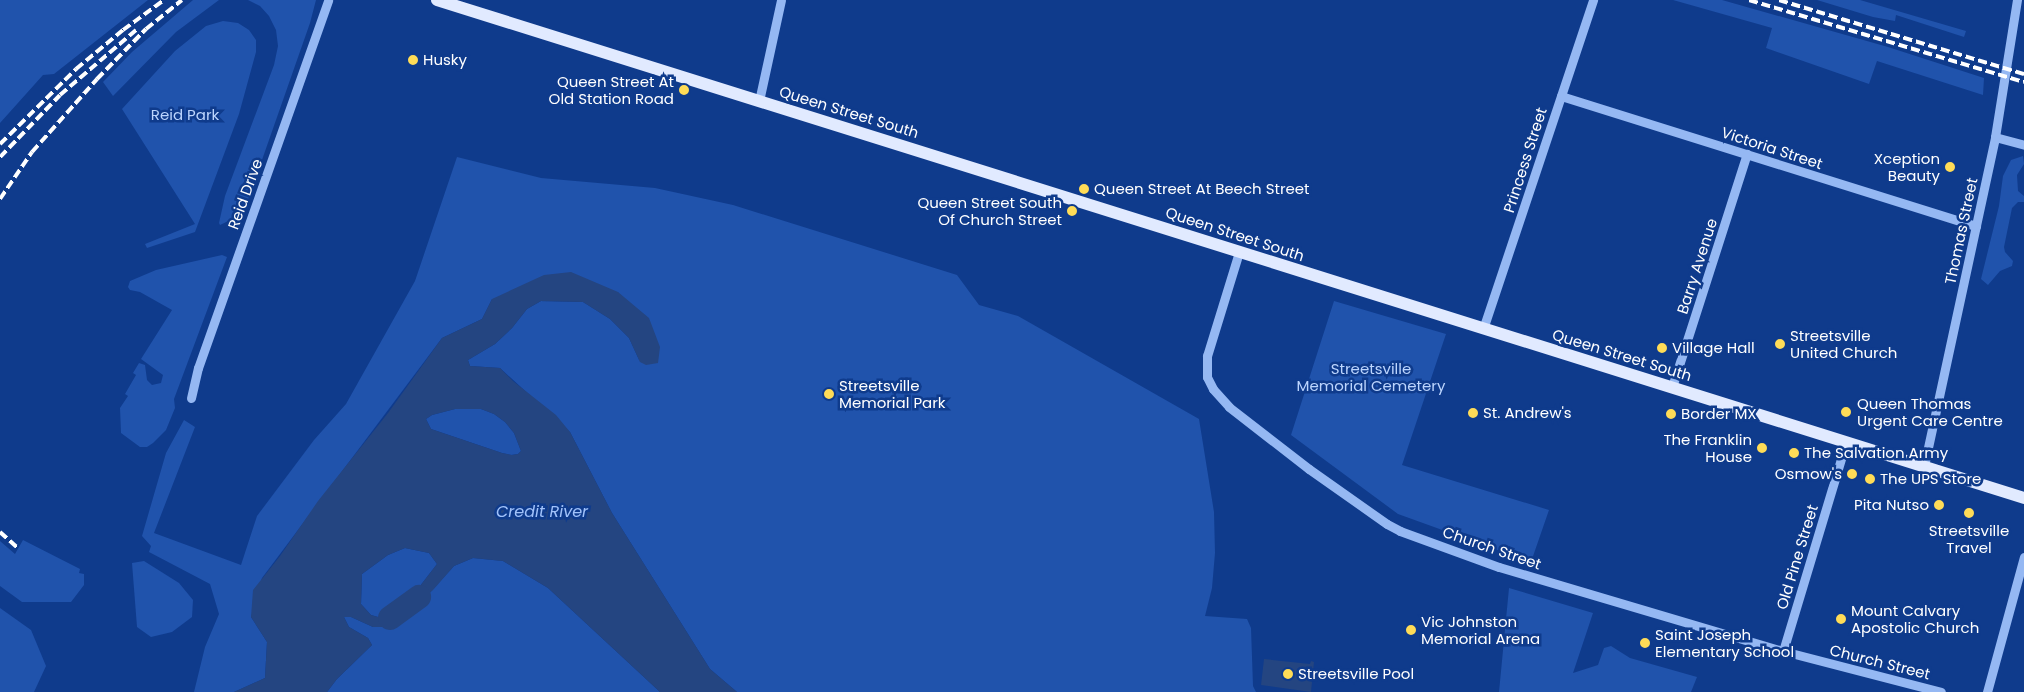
<!DOCTYPE html>
<style>
body{margin:0}
#map{position:relative;width:2024px;height:692px;overflow:hidden;background:#0f3b8c;font-family:Poppins,sans-serif}
div>[style]{position:absolute}
[style*='--x']{left:calc(var(--x)*1px);top:calc(var(--y)*1px);width:calc(var(--w)*1px);rotate:calc(var(--a)*1deg)}
.green>*{inset:0;background:#2053ac}
.water>*{inset:0;background:#244581}
.river>*{height:24px;margin:-12px;padding:0 12px;transform-origin:12px;border-radius:12px;background:#244581}
.minor>*{height:9px;margin:-4.5px;padding:0 4.5px;transform-origin:4.5px;border-radius:4.5px;background:#95b8f3}
.major>*{height:12px;margin:-6px;padding:0 6px;transform-origin:6px;border-radius:6px;background:#e1eaff}
.rail>*{height:4px;margin-top:-2px;transform-origin:0;background:repeating-linear-gradient(90deg,#fff 0 9px,transparent 0 13px)}
.dots>*{width:14px;height:14px;translate:-50% -50%;box-sizing:border-box;border:2px solid #0f3b8c;border-radius:50%}
span{translate:-50% -50%;white-space:nowrap;text-align:center;line-height:1.15;-webkit-text-stroke:5px #0f3b8c;paint-order:stroke}
.poi-label{font-size:15px;color:#fff}
.left{translate:0 -50%;text-align:left}
.right{translate:-100% -50%;text-align:right}
.street-label{font-size:15px;color:#fff}
.park-label{font-size:15px;color:#bcd5fe}
.water-label{font-size:16px;color:#a1c2fa;font-style:italic}
</style>
<div id="map">
<div class="green">
<i style="clip-path:polygon(0 0,148px 0,54px 74px,43px 75px,0 123px)"></i>
<i style="clip-path:polygon(193px 0,219px 0,176px 32px,113px 96px,103px 82px,132px 52px)"></i>
<i style="clip-path:polygon(248px 0,316px 0,310px 23px,243px 214px,220px 225px,219px 223px,225px 196px,274px 65px,278px 46px,276px 30px,269px 16px,260px 6px)"></i>
<i style="clip-path:polygon(1673px 0,1722px 0,1888px 47px,1984px 78px,1983px 95px,1877px 61px,1869px 84px,1766px 48px,1772px 28px)"></i>
<i style="clip-path:polygon(1817px 0,1860px 0,1966px 31px,1964px 37px,1896px 15px,1895px 21px,1873px 17px)"></i>
<i style="clip-path:polygon(223px 21px,238px 23px,249px 30px,256px 40px,256px 52px,239px 114px,195px 232px,147px 248px,145px 244px,195px 224px,122px 109px,175px 51px,206px 26px)"></i>
<i style="clip-path:polygon(2023px 156px,2024px 164px,2017px 175px,2018px 191px,2024px 196px,2024px 202px,2018px 202px,2012px 208px,2004px 247px,2005px 252px,2013px 261px,2012px 266px,2000px 271px,1988px 285px,1981px 279px,1999px 206px,2003px 176px,2011px 160px)"></i>
<i style="clip-path:polygon(457px 157px,541px 178px,655px 188px,733px 205px,957px 275px,979px 305px,1018px 316px,1199px 419px,1214px 512px,1215px 553px,1212px 588px,1205px 616px,1247px 619px,1251px 628px,1253px 686px,1256px 692px,737px 692px,710px 669px,612px 513px,570px 432px,500px 368px,470px 366px,468px 360px,495px 344px,512px 328px,527px 309px,541px 301px,583px 302px,610px 319px,629px 338px,640px 362px,618px 292px,492px 299px,482px 319px,442px 338px,262px 578px,251px 617px,267px 642px,265px 678px,234px 692px,194px 692px,205px 647px,219px 614px,210px 584px,149px 552px,151px 546px,142px 536px,166px 453px,184px 420px,195px 427px,154px 533px,241px 565px,257px 516px,314px 440px,346px 404px,415px 281px)"></i>
<i style="clip-path:polygon(222px 255px,227px 257px,174px 399px,175px 408px,166px 430px,153px 443px,147px 447px,140px 447px,121px 433px,120px 408px,128px 396px,125px 394px,136px 375px,133px 373px,139px 363px,145px 365px,147px 380px,152px 385px,161px 383px,163px 375px,141px 359px,172px 310px,140px 292px,130px 290px,128px 287px,130px 281px,156px 270px)"></i>
<i style="clip-path:polygon(1334px 301px,1446px 334px,1402px 465px,1549px 510px,1531px 562px,1398px 514px,1291px 435px)"></i>
<i style="clip-path:polygon(455px 409px,481px 409px,494px 414px,505px 422px,514px 433px,521px 451px,518px 454px,511px 455px,502px 453px,431px 429px,426px 419px,432px 415px)"></i>
<i style="clip-path:polygon(23px 540px,80px 569px,79px 573px,84px 574px,84px 585px,71px 602px,22px 602px,0 586px,0 541px,15px 554px)"></i>
<i style="clip-path:polygon(405px 548px,429px 553px,437px 564px,420px 586px,425px 598px,454px 566px,473px 558px,503px 561px,548px 588px,660px 692px,327px 692px,337px 679px,372px 645px,368px 638px,349px 627px,344px 617px,351px 617px,373px 627px,389px 616px,378px 617px,371px 615px,361px 604px,362px 574px,388px 555px)"></i>
<i style="clip-path:polygon(144px 561px,179px 583px,193px 600px,192px 617px,172px 632px,151px 637px,137px 627px,132px 563px)"></i>
<i style="clip-path:polygon(1509px 588px,1593px 613px,1573px 673px,1598px 665px,1604px 648px,1611px 646px,1630px 658px,1697px 677px,1691px 692px,1499px 692px)"></i>
<i style="clip-path:polygon(0 608px,31px 630px,46px 666px,34px 692px,0 692px)"></i>
</div>
<div class="water">
<i style="clip-path:polygon(evenodd,571px 272px,618px 292px,649px 318px,660px 347px,658px 363px,646px 365px,640px 362px,629px 338px,610px 319px,583px 302px,541px 301px,527px 309px,512px 328px,495px 344px,468px 360px,470px 366px,500px 368px,513px 381px,556px 415px,570px 432px,612px 513px,710px 669px,737px 692px,660px 692px,548px 588px,503px 561px,473px 558px,454px 566px,433px 590px,420px 601px,417px 594px,420px 586px,437px 564px,429px 553px,405px 548px,388px 555px,362px 574px,361px 604px,371px 615px,378px 617px,390px 616px,391px 622px,382px 627px,373px 627px,351px 617px,344px 617px,349px 627px,368px 638px,372px 645px,337px 679px,327px 692px,234px 692px,265px 678px,267px 642px,251px 617px,253px 590px,280px 556px,318px 501px,388px 413px,442px 338px,482px 319px,492px 299px,544px 275px,571px 272px,455px 409px,481px 409px,494px 414px,505px 422px,514px 433px,521px 451px,518px 454px,512px 455px,502px 453px,431px 429px,426px 419px,432px 415px,455px 409px)"></i>
<i style="clip-path:polygon(1264px 659px,1310px 664px,1311px 661px,1314px 662px,1311px 692px,1261px 685px)"></i>
</div>
<div class="river">
<i style="--x:390;--y:618;--w:36;--a:-36"></i>
</div>
<div class="minor">
<i style="--x:1561;--y:96;--w:435;--a:17.4"></i>
<i style="--x:759;--y:101;--w:103;--a:-77.7"></i>
<i style="--x:1995;--y:137;--w:30;--a:15"></i>
<i style="--x:1239;--y:252;--w:109;--a:107.1"></i>
<i style="--x:1207;--y:356;--w:21;--a:90"></i>
<i style="--x:1207;--y:377;--w:13;--a:63"></i>
<i style="--x:1213;--y:389;--w:24;--a:48"></i>
<i style="--x:1229;--y:407;--w:101;--a:37.8"></i>
<i style="--x:1309;--y:469;--w:95;--a:35.2"></i>
<i style="--x:1387;--y:524;--w:15;--a:28"></i>
<i style="--x:1400;--y:531;--w:105;--a:20"></i>
<i style="--x:1499;--y:567;--w:296;--a:16.5"></i>
<i style="--x:1783;--y:651;--w:163;--a:14.5"></i>
<i style="--x:1483;--y:329;--w:347;--a:-71.5"></i>
<i style="--x:1672;--y:387;--w:245;--a:-72.2"></i>
<i style="--x:191;--y:398;--w:31;--a:-77"></i>
<i style="--x:198;--y:368;--w:390;--a:-70.5"></i>
<i style="--x:1924;--y:466;--w:337;--a:-77.8"></i>
<i style="--x:1995;--y:137;--w:139;--a:-80.9"></i>
<i style="--x:1783;--y:651;--w:218;--a:-73.2"></i>
<i style="--x:1987;--y:692;--w:140;--a:-74.7"></i>
</div>
<div class="major">
<i style="--x:437;--y:0;--w:1663;--a:17.42"></i>
</div>
<div class="rail">
<i style="--x:1749;--y:0;--w:287;--a:16.6"></i>
<i style="--x:1779;--y:0;--w:256;--a:16.8"></i>
<i style="--x:0;--y:144;--w:107;--a:-44.6"></i>
<i style="--x:76;--y:69;--w:61;--a:-39.7"></i>
<i style="--x:123;--y:30;--w:51;--a:-36.2"></i>
<i style="--x:0;--y:157;--w:86;--a:-45.9"></i>
<i style="--x:60;--y:95;--w:100;--a:-40.5"></i>
<i style="--x:0;--y:199;--w:57;--a:-55.8"></i>
<i style="--x:32;--y:152;--w:98;--a:-48.3"></i>
<i style="--x:97;--y:79;--w:70;--a:-45.6"></i>
<i style="--x:146;--y:29;--w:46;--a:-38.9"></i>
<i style="--x:0;--y:532;--w:24;--a:42"></i>
</div>
<div class="dots">
<i style="left:413px;top:60px;background:#ffdc57"></i>
<i style="left:684px;top:90px;background:#ffdc57"></i>
<i style="left:1950px;top:167px;background:#ffdc57"></i>
<i style="left:1084px;top:189px;background:#ffdc57"></i>
<i style="left:1072px;top:211px;background:#ffdc57"></i>
<i style="left:1780px;top:344px;background:#ffdc57"></i>
<i style="left:1662px;top:348px;background:#ffdc57"></i>
<i style="left:829px;top:394px;background:#ffdc57"></i>
<i style="left:1846px;top:412px;background:#ffdc57"></i>
<i style="left:1473px;top:413px;background:#ffdc57"></i>
<i style="left:1671px;top:414px;background:#ffdc57"></i>
<i style="left:1762px;top:448px;background:#ffdc57"></i>
<i style="left:1794px;top:453px;background:#ffdc57"></i>
<i style="left:1852px;top:474px;background:#ffdc57"></i>
<i style="left:1870px;top:479px;background:#ffdc57"></i>
<i style="left:1939px;top:505px;background:#ffdc57"></i>
<i style="left:1969px;top:513px;background:#ffdc57"></i>
<i style="left:1841px;top:619px;background:#ffdc57"></i>
<i style="left:1411px;top:630px;background:#ffdc57"></i>
<i style="left:1645px;top:643px;background:#ffdc57"></i>
<i style="left:1288px;top:674px;background:#ffdc57"></i>
</div>
<div class="poi-label">
<span class="left" style="left:423px;top:60px">Husky</span>
<span class="right" style="left:674px;top:90px">Queen Street At<br>Old Station Road</span>
<span class="right" style="left:1940px;top:167px">Xception<br>Beauty</span>
<span class="left" style="left:1094px;top:189px">Queen Street At Beech Street</span>
<span class="right" style="left:1062px;top:211px">Queen Street South<br>Of Church Street</span>
<span class="left" style="left:1790px;top:344px">Streetsville<br>United Church</span>
<span class="left" style="left:1672px;top:348px">Village Hall</span>
<span class="left" style="left:839px;top:394px">Streetsville<br>Memorial Park</span>
<span class="left" style="left:1857px;top:412px">Queen Thomas<br>Urgent Care Centre</span>
<span class="left" style="left:1483px;top:413px">St. Andrew's</span>
<span class="left" style="left:1681px;top:414px">Border MX</span>
<span class="right" style="left:1752px;top:448px">The Franklin<br>House</span>
<span class="left" style="left:1804px;top:453px">The Salvation Army</span>
<span class="right" style="left:1842px;top:474px">Osmow's</span>
<span class="left" style="left:1880px;top:479px">The UPS Store</span>
<span class="right" style="left:1929px;top:505px">Pita Nutso</span>
<span style="left:1969px;top:539px">Streetsville<br>Travel</span>
<span class="left" style="left:1851px;top:619px">Mount Calvary<br>Apostolic Church</span>
<span class="left" style="left:1421px;top:630px">Vic Johnston<br>Memorial Arena</span>
<span class="left" style="left:1655px;top:643px">Saint Joseph<br>Elementary School</span>
<span class="left" style="left:1298px;top:674px">Streetsville Pool</span>
</div>
<div class="street-label">
<span style="left:849px;top:112px;rotate:17deg">Queen Street South</span>
<span style="left:1772px;top:148px;rotate:18deg">Victoria Street</span>
<span style="left:1525px;top:160px;rotate:-72deg">Princess Street</span>
<span style="left:245px;top:194px;rotate:-70deg">Reid Drive</span>
<span style="left:1961px;top:231px;rotate:-78deg">Thomas Street</span>
<span style="left:1235px;top:234px;rotate:18deg">Queen Street South</span>
<span style="left:1697px;top:266px;rotate:-72deg">Barry Avenue</span>
<span style="left:1622px;top:355px;rotate:17deg">Queen Street South</span>
<span style="left:1492px;top:548px;rotate:19deg">Church Street</span>
<span style="left:1797px;top:557px;rotate:-73deg">Old Pine Street</span>
<span style="left:1880px;top:662px;rotate:14deg">Church Street</span>
</div>
<div class="park-label">
<span style="left:185px;top:115px">Reid Park</span>
<span style="left:1371px;top:377px">Streetsville<br>Memorial Cemetery</span>
</div>
<div class="water-label">
<span style="left:542px;top:512px">Credit River</span>
</div>
</div>
